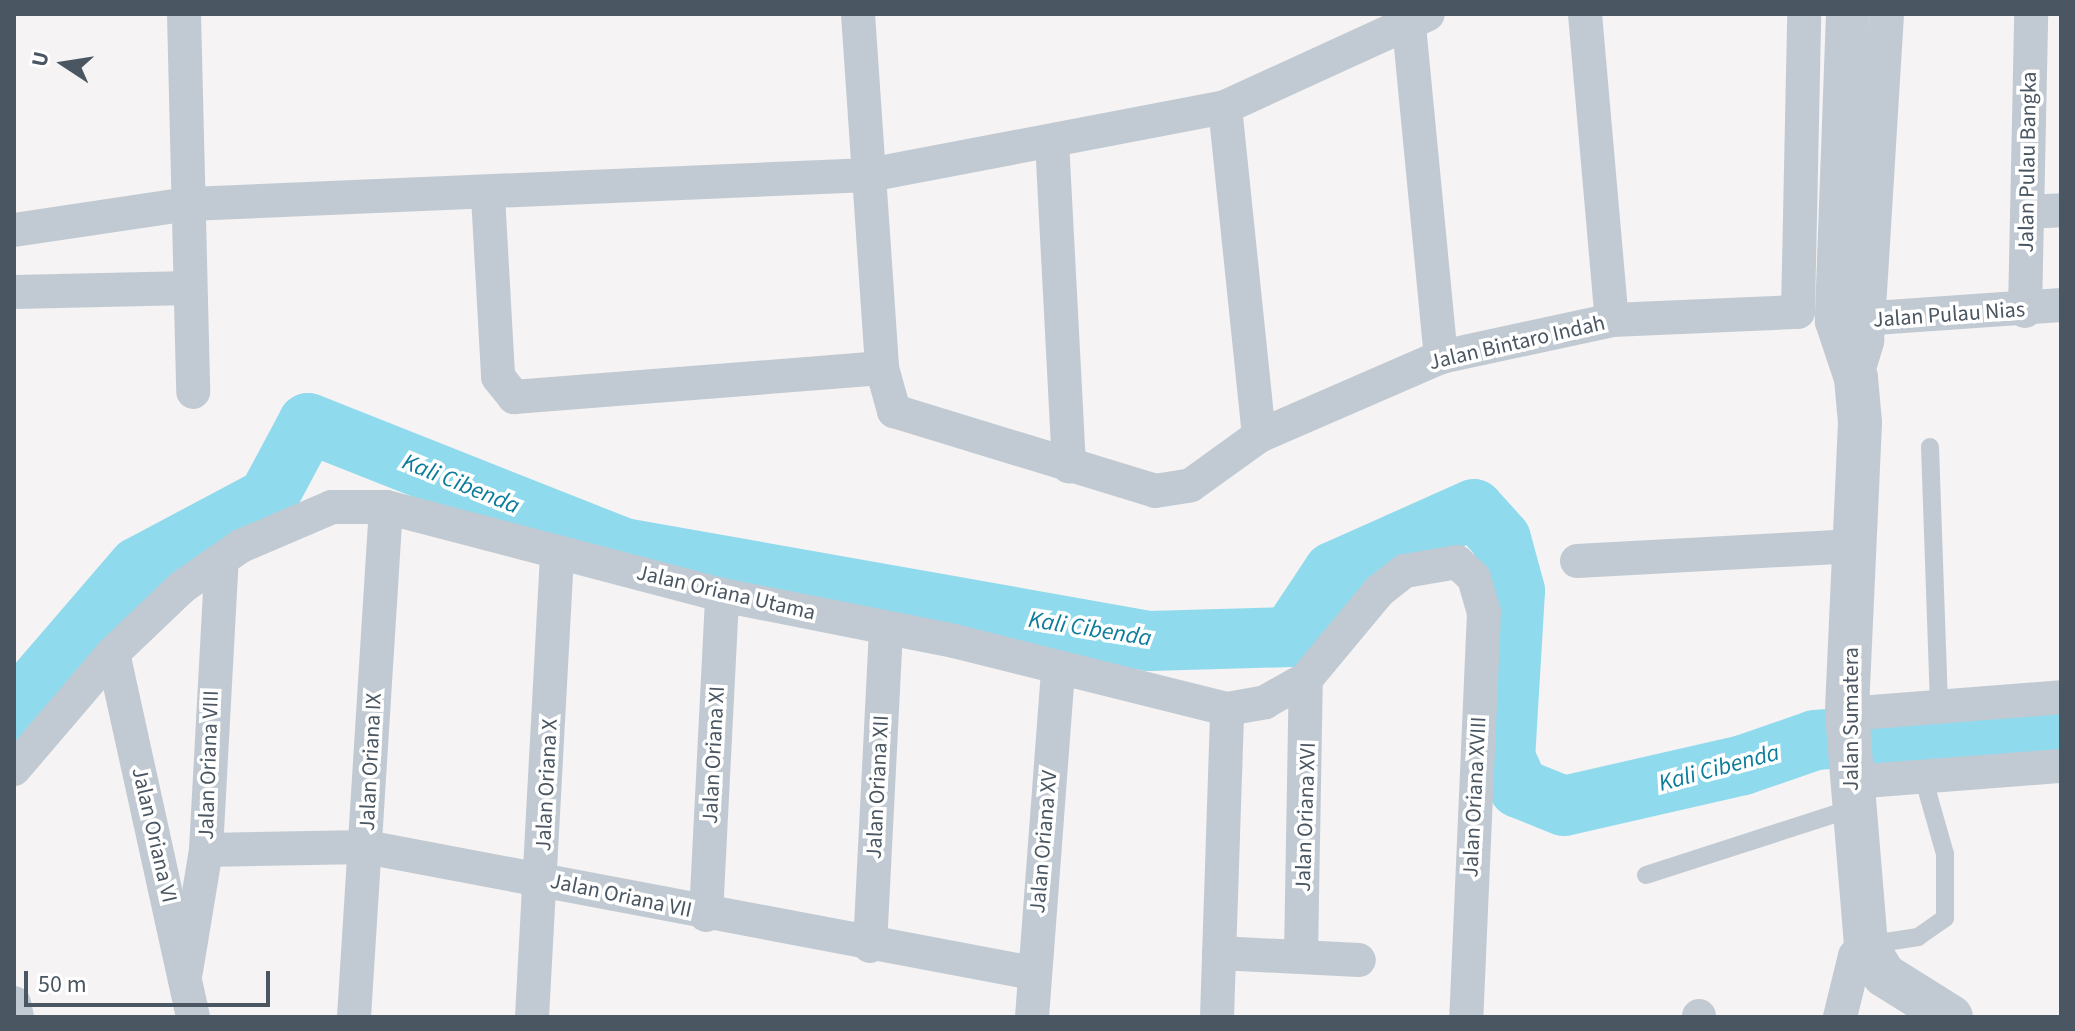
<!DOCTYPE html>
<style>
body{margin:0}
#map{position:relative;width:2075px;height:1031px;overflow:hidden;background:#f5f3f3;font-family:"Source Sans 3",sans-serif}
div>[style]{position:absolute}
[style*='--x']{left:calc(var(--x)*1px);top:calc(var(--y)*1px);width:calc(var(--w)*1px);rotate:calc(var(--a)*1deg)}
.river>*{height:60px;margin:-30px;padding:0 30px;transform-origin:30px;border-radius:30px;background:#90daee}
.service>*{height:18px;margin:-9px;padding:0 9px;transform-origin:9px;border-radius:9px;background:#c1cad2}
.minor>*{height:34px;margin:-17px;padding:0 17px;transform-origin:17px;border-radius:17px;background:#c1cad2}
.tertiary>*{height:44px;margin:-22px;padding:0 22px;transform-origin:22px;border-radius:22px;background:#c1cad2}
span{translate:-50% -50%;white-space:nowrap;text-align:center;line-height:1.15;-webkit-text-stroke:7px #fff;paint-order:stroke}
.street-label{font-size:22px;color:#4a5661}
.water-label{font-size:24px;color:#0c7c9b;font-style:italic}
.frame{position:absolute;inset:0;border:16px solid #4a5661;pointer-events:none}
.north{position:absolute;left:24px;top:24px;width:80px;height:80px;-webkit-text-stroke:6px #fff;paint-order:stroke;rotate:282deg;font-size:22px;font-weight:700;line-height:32px;text-align:center;color:#4a5661}
.north::after{content:'';display:block;margin:auto;width:28px;height:36px;background:#4a5661;clip-path:polygon(50% 0,100% 100%,50% 72%,0 100%)}
.scale{position:absolute;left:24px;top:971px;width:246px;height:36px;box-sizing:border-box;border:4px solid #4a5661;border-top:0;padding-left:10px;font-size:24px;line-height:28px;white-space:nowrap;color:#4a5661;-webkit-text-stroke:6px #fff;paint-order:stroke}
</style>
<div id="map">
<div class="river">
<i style="--x:14;--y:711;--w:190;--a:-49.3"></i>
<i style="--x:138;--y:567;--w:147;--a:-28"></i>
<i style="--x:268;--y:498;--w:85;--a:-61.9"></i>
<i style="--x:308;--y:423;--w:340;--a:21.6"></i>
<i style="--x:624;--y:548;--w:533;--a:10.05"></i>
<i style="--x:1149;--y:641;--w:141;--a:-1.6"></i>
<i style="--x:1290;--y:637;--w:78;--a:-56.5"></i>
<i style="--x:1333;--y:572;--w:154;--a:-24.1"></i>
<i style="--x:1474;--y:509;--w:40;--a:48"></i>
<i style="--x:1501;--y:539;--w:54;--a:74.9"></i>
<i style="--x:1515;--y:591;--w:166;--a:93.4"></i>
<i style="--x:1505;--y:757;--w:34;--a:66"></i>
<i style="--x:1519;--y:788;--w:48;--a:21.8"></i>
<i style="--x:1564;--y:806;--w:184;--a:-12.9"></i>
<i style="--x:1743;--y:765;--w:76;--a:-19.1"></i>
<i style="--x:1815;--y:740;--w:247;--a:-4.2"></i>
</div>
<div class="service">
<i style="--x:1930;--y:447;--w:259;--a:88"></i>
<i style="--x:1646;--y:875;--w:218;--a:-17.9"></i>
<i style="--x:1866;--y:945;--w:53;--a:-8.7"></i>
<i style="--x:1918;--y:937;--w:33;--a:-35"></i>
<i style="--x:1945;--y:918;--w:64;--a:-90"></i>
<i style="--x:1945;--y:854;--w:80;--a:-105.9"></i>
</div>
<div class="minor">
<i style="--x:184;--y:14;--w:378;--a:88.6"></i>
<i style="--x:858;--y:14;--w:355;--a:86.1"></i>
<i style="--x:882;--y:368;--w:45;--a:74.4"></i>
<i style="--x:894;--y:411;--w:273;--a:17"></i>
<i style="--x:1155;--y:491;--w:36;--a:-9"></i>
<i style="--x:1191;--y:485;--w:84;--a:-35.8"></i>
<i style="--x:1259;--y:436;--w:198;--a:-23.5"></i>
<i style="--x:1441;--y:357;--w:175;--a:-12.2"></i>
<i style="--x:1612;--y:320;--w:186;--a:-2.5"></i>
<i style="--x:1798;--y:312;--w:298;--a:-88.8"></i>
<i style="--x:1585;--y:14;--w:307;--a:85"></i>
<i style="--x:1409;--y:26;--w:333;--a:84.5"></i>
<i style="--x:1225;--y:107;--w:331;--a:84.1"></i>
<i style="--x:1052;--y:141;--w:326;--a:87"></i>
<i style="--x:488;--y:196;--w:181;--a:86.8"></i>
<i style="--x:498;--y:377;--w:26;--a:51"></i>
<i style="--x:514;--y:397;--w:369;--a:-4.5"></i>
<i style="--x:2027;--y:212;--w:34;--a:-3"></i>
<i style="--x:14;--y:230;--w:177;--a:-8.5"></i>
<i style="--x:189;--y:204;--w:681;--a:-2.44"></i>
<i style="--x:869;--y:175;--w:362;--a:-10.8"></i>
<i style="--x:1225;--y:107;--w:223;--a:-24.6"></i>
<i style="--x:14;--y:292;--w:176;--a:-1.3"></i>
<i style="--x:2025;--y:311;--w:297;--a:-88.8"></i>
<i style="--x:1846;--y:320;--w:216;--a:-4"></i>
<i style="--x:1856;--y:378;--w:39;--a:-73"></i>
<i style="--x:1867;--y:341;--w:328;--a:-86.5"></i>
<i style="--x:1577;--y:561;--w:279;--a:-3.1"></i>
<i style="--x:113;--y:653;--w:373;--a:77.6"></i>
<i style="--x:1847;--y:714;--w:215;--a:-4.5"></i>
<i style="--x:14;--y:769;--w:153;--a:-49.5"></i>
<i style="--x:113;--y:653;--w:95;--a:-43.7"></i>
<i style="--x:182;--y:587;--w:72;--a:-34.8"></i>
<i style="--x:241;--y:546;--w:99;--a:-23.2"></i>
<i style="--x:332;--y:507;--w:54;--a:0"></i>
<i style="--x:386;--y:507;--w:347;--a:14.7"></i>
<i style="--x:722;--y:595;--w:237;--a:11.2"></i>
<i style="--x:954;--y:641;--w:281;--a:14"></i>
<i style="--x:1227;--y:709;--w:39;--a:-10"></i>
<i style="--x:1265;--y:702;--w:47;--a:-29.3"></i>
<i style="--x:1306;--y:679;--w:114;--a:-50.3"></i>
<i style="--x:1379;--y:591;--w:33;--a:-38"></i>
<i style="--x:1405;--y:571;--w:53;--a:-9.8"></i>
<i style="--x:1457;--y:562;--w:23;--a:43"></i>
<i style="--x:1474;--y:578;--w:35;--a:74"></i>
<i style="--x:1484;--y:612;--w:405;--a:92.5"></i>
<i style="--x:1852;--y:782;--w:210;--a:-4.4"></i>
<i style="--x:206;--y:850;--w:160;--a:-1.1"></i>
<i style="--x:366;--y:847;--w:679;--a:10.7"></i>
<i style="--x:706;--y:915;--w:320;--a:-87.1"></i>
<i style="--x:870;--y:946;--w:319;--a:-87.1"></i>
<i style="--x:1219;--y:953;--w:140;--a:2.9"></i>
<i style="--x:1301;--y:955;--w:276;--a:-89"></i>
<i style="--x:186;--y:971;--w:123;--a:-80.6"></i>
<i style="--x:206;--y:850;--w:291;--a:-86.9"></i>
<i style="--x:14;--y:1003;--w:14;--a:78"></i>
<i style="--x:1699;--y:1016;--w:1;--a:90"></i>
<i style="--x:354;--y:1017;--w:511;--a:-86.41"></i>
<i style="--x:532;--y:1017;--w:465;--a:-86.9"></i>
<i style="--x:1032;--y:1017;--w:350;--a:-85.7"></i>
<i style="--x:1217;--y:1017;--w:308;--a:-88.1"></i>
<i style="--x:1840;--y:1017;--w:63;--a:-76.2"></i>
<i style="--x:1855;--y:956;--w:16;--a:-45"></i>
</div>
<div class="tertiary">
<i style="--x:1848;--y:14;--w:307;--a:92.1"></i>
<i style="--x:1837;--y:321;--w:60;--a:71.6"></i>
<i style="--x:1856;--y:378;--w:45;--a:84.9"></i>
<i style="--x:1860;--y:423;--w:291;--a:92.6"></i>
<i style="--x:1847;--y:714;--w:232;--a:85.3"></i>
<i style="--x:1866;--y:945;--w:35;--a:59"></i>
<i style="--x:1884;--y:975;--w:79;--a:32.1"></i>
</div>
<div class="street-label">
<span style="left:2028px;top:162px;rotate:-89deg">Jalan Pulau Bangka</span>
<span style="left:1949px;top:315px;rotate:-4deg">Jalan Pulau Nias</span>
<span style="left:1517px;top:343px;rotate:-13deg">Jalan Bintaro Indah</span>
<span style="left:726px;top:593px;rotate:13deg">Jalan Oriana Utama</span>
<span style="left:1852px;top:719px;rotate:-90deg">Jalan Sumatera</span>
<span style="left:714px;top:755px;rotate:-87deg">Jalan Oriana XI</span>
<span style="left:371px;top:762px;rotate:-87deg">Jalan Oriana IX</span>
<span style="left:209px;top:765px;rotate:-88deg">Jalan Oriana VIII</span>
<span style="left:547px;top:785px;rotate:-87deg">Jalan Oriana X</span>
<span style="left:878px;top:787px;rotate:-87deg">Jalan Oriana XII</span>
<span style="left:1475px;top:797px;rotate:-87deg">Jalan Oriana XVIII</span>
<span style="left:1306px;top:817px;rotate:-88deg">Jalan Oriana XVI</span>
<span style="left:154px;top:835px;rotate:77deg">Jalan Oriana VI</span>
<span style="left:1044px;top:842px;rotate:-85deg">Jalan Oriana XV</span>
<span style="left:621px;top:896px;rotate:12deg">Jalan Oriana VII</span>
</div>
<div class="water-label">
<span style="left:461px;top:484px;rotate:22deg">Kali Cibenda</span>
<span style="left:1090px;top:629px;rotate:9deg">Kali Cibenda</span>
<span style="left:1719px;top:768px;rotate:-15deg">Kali Cibenda</span>
</div>
<div class="frame"></div>
<div class="north">U</div>
<div class="scale">50 m</div>
</div>
